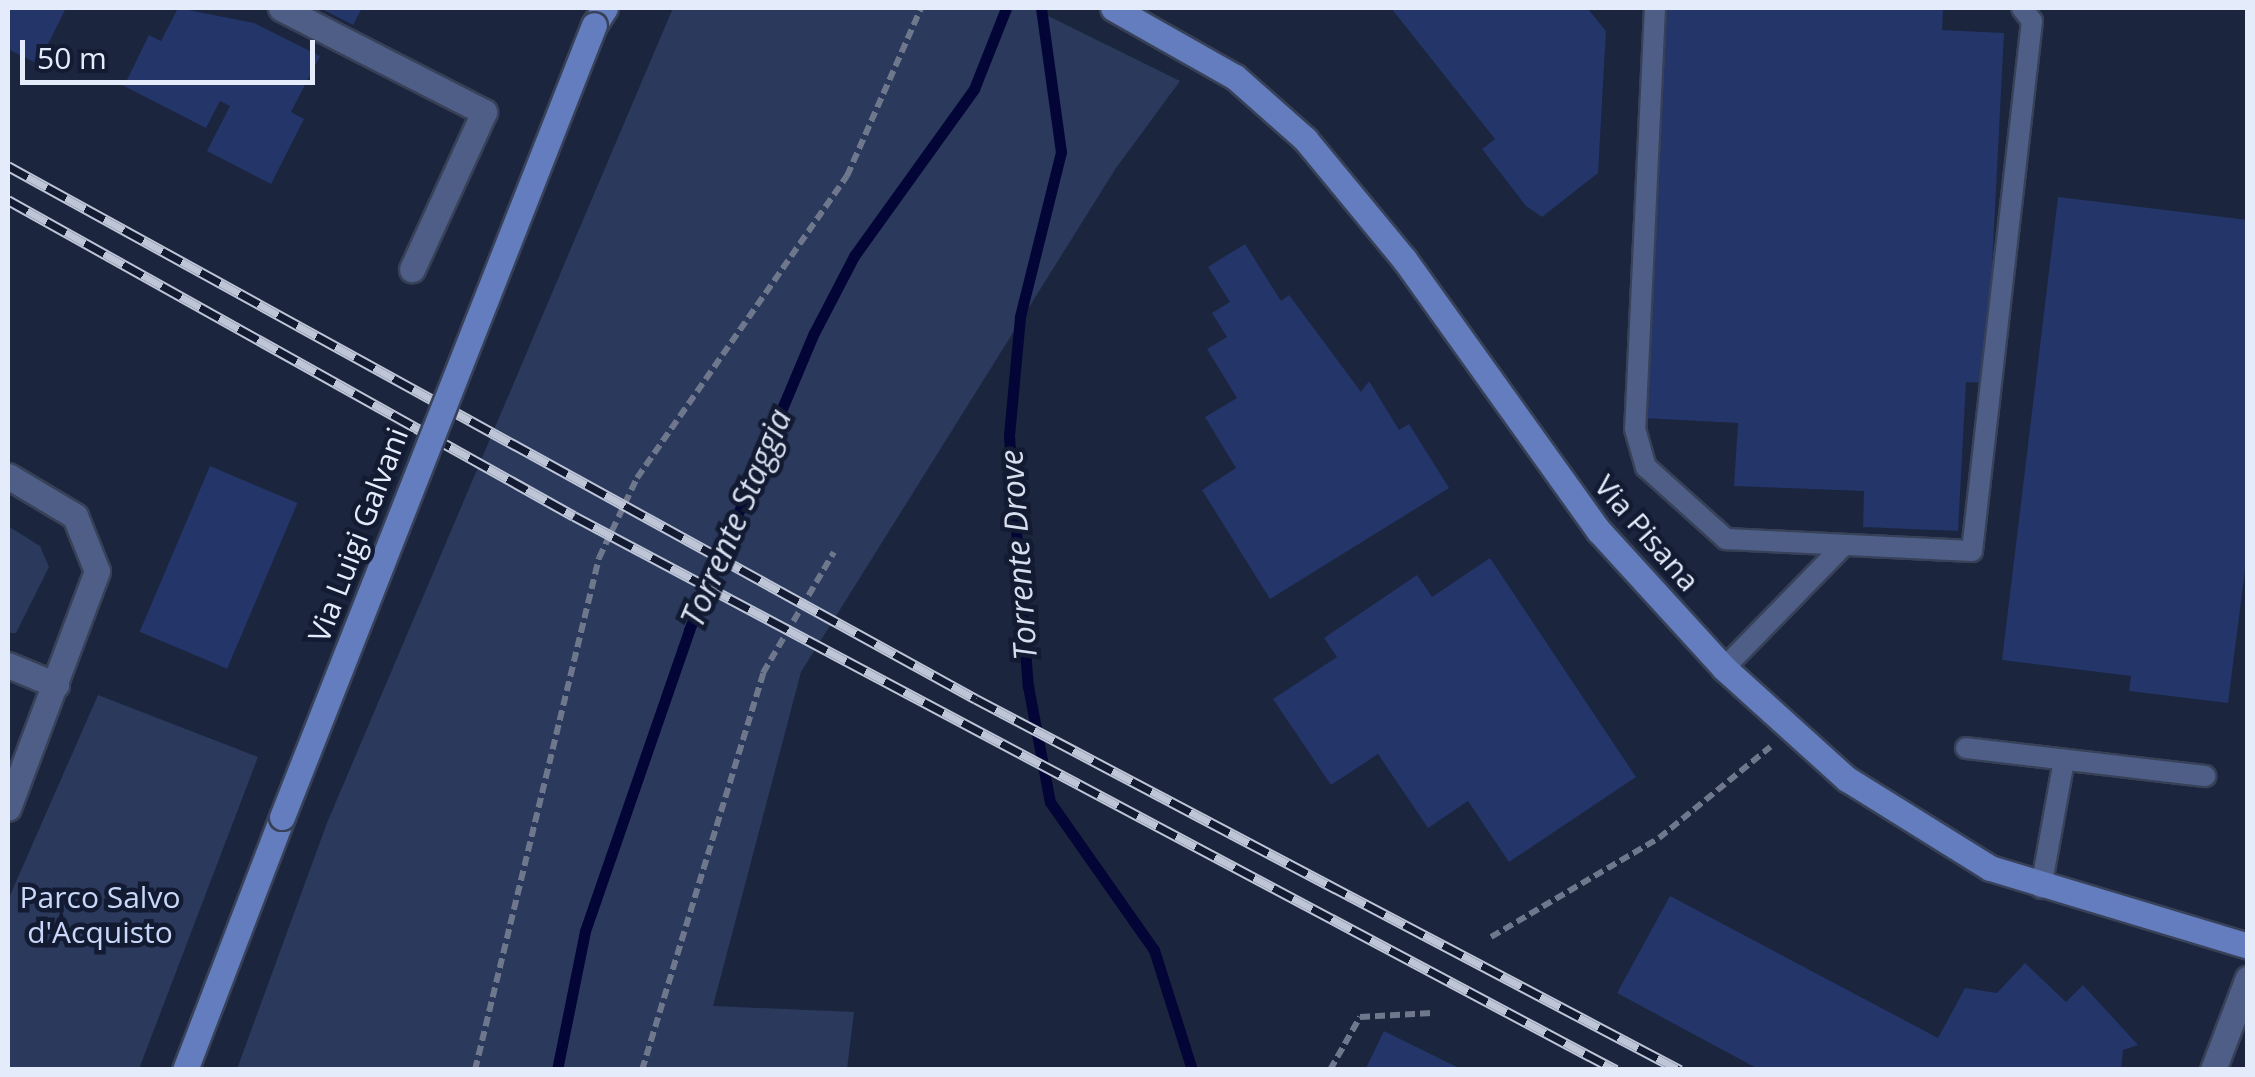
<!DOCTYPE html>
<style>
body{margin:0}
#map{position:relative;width:2255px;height:1077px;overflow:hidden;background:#1b253d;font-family:"Open Sans",sans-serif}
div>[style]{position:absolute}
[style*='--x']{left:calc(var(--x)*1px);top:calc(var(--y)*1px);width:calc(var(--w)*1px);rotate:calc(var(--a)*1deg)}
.green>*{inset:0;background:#2b395d}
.stream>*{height:11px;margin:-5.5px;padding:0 5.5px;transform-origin:5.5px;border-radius:5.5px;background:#020535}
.building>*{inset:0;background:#233569;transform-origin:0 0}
.path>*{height:6px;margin-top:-3px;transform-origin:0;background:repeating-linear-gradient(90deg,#6e778c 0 10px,transparent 0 15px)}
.roads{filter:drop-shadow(2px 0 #374158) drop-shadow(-2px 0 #374158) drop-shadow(0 2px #374158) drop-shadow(0 -2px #374158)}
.lane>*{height:20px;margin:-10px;padding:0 10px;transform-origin:10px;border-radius:10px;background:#4e5e87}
.street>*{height:25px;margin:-12.5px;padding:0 12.5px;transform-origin:12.5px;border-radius:12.5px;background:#4e5e87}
.secondary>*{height:25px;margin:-12.5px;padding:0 12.5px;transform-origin:12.5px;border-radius:12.5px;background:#637dbe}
.rail>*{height:11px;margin-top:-5.5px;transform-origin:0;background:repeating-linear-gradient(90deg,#121b32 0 22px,#bdc5d7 0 44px);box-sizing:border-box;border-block:2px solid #bdc5d7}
.bridges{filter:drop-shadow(2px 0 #374158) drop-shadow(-2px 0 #374158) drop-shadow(0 2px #374158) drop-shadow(0 -2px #374158)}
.secondary-bridge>*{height:25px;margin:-12.5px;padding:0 12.5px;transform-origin:12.5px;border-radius:12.5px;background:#637dbe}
span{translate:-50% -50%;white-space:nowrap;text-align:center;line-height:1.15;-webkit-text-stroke:9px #121b32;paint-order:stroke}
.street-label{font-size:30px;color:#e4ecfc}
.park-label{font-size:30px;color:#c9d8f9}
.water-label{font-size:32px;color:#d7dfef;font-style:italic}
.frame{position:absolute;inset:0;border:10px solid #e4ecfc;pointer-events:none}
.scale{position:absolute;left:20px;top:40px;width:295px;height:45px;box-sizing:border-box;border:5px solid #e4ecfc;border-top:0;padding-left:12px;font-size:30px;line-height:35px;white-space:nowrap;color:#e4ecfc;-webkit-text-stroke:8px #121b32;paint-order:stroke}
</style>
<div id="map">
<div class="green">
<i style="clip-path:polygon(673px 8px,1032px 8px,1180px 81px,1116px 168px,801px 672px,713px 1006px,854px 1012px,847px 1069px,237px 1069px,327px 823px)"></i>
<i style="clip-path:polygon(8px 526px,40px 546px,49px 567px,16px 633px,8px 633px)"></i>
<i style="clip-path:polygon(98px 695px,258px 757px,139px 1069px,8px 1069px,8px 900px)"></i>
</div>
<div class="stream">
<i style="--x:1041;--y:8;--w:145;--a:82.1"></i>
<i style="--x:1061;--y:152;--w:170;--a:104"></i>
<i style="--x:1020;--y:317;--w:120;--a:95.3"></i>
<i style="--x:1009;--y:436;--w:251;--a:85.7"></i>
<i style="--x:1028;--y:686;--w:118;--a:79.3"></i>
<i style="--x:1050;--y:802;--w:181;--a:54.9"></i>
<i style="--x:1154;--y:950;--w:126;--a:72.4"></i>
<i style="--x:557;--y:1070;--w:142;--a:-78.6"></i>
<i style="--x:585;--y:931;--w:318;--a:-70.9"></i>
<i style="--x:689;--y:630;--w:322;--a:-67.2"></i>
<i style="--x:814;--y:333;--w:87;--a:-62.5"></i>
<i style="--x:854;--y:256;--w:206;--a:-54.3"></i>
<i style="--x:974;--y:89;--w:87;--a:-68.4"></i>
</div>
<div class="building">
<i style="clip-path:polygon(8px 8px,66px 8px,38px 64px,8px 49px)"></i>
<i style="clip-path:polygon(178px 8px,254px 23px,320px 56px,291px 112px,304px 119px,271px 184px,207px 151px,230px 106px,220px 101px,206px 128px,124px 86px,149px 35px,161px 41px)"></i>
<i style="clip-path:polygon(320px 8px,362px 8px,353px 25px)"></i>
<i style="clip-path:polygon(1391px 8px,1587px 8px,1606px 31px,1598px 173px,1542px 217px,1526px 206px,1482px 149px,1495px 139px)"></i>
<i style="clip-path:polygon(1663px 8px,1943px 8px,1942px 30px,2004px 33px,1986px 383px,1966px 382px,1958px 531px,1863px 527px,1864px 491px,1734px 486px,1738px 423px,1643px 418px)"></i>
<i style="clip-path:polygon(2058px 197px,2248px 220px,2248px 547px,2228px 703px,2129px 691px,2131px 676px,2002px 660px)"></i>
<i style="clip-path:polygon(1245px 244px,1281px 301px,1289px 295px,1361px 392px,1369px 381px,1399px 430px,1409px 424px,1449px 488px,1270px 599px,1202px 490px,1236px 468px,1205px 417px,1237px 398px,1207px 349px,1227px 337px,1212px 313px,1230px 302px,1208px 267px)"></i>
<i style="left:210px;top:466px;width:95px;height:180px;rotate:23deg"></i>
<i style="clip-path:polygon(1490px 558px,1636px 777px,1509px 862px,1468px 801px,1428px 828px,1378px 754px,1331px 785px,1273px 699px,1337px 657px,1324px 638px,1417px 575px,1432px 597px)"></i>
<i style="clip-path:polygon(1670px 896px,1938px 1038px,1965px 988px,1997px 993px,2025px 963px,2066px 1002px,2083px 985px,2138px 1045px,2123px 1050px,2121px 1070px,1760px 1070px,1617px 993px)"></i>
<i style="clip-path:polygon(1384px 1031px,1463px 1070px,1365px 1070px)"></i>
</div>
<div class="path">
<i style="--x:1491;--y:937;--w:195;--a:-30.5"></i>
<i style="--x:1659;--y:838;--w:144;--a:-39.3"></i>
<i style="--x:475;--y:1070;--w:527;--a:-76.39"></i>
<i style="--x:599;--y:558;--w:89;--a:-64.6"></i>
<i style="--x:637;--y:478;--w:368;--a:-55.2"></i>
<i style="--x:847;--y:176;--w:184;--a:-66.2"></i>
<i style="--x:642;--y:1070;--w:415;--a:-73"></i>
<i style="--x:763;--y:673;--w:140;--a:-59.6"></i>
<i style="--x:1330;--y:1070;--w:61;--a:-60.5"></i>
<i style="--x:1360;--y:1017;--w:72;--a:-3.2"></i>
</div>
<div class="roads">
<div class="lane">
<i style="--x:1655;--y:8;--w:421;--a:92.7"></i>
<i style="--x:1635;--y:429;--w:40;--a:74"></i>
<i style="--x:1646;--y:467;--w:108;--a:42"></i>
<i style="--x:1726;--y:539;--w:246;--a:2.8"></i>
<i style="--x:1972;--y:551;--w:533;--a:-83.54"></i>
<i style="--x:2032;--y:21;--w:16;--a:-128"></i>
<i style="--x:1724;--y:668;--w:170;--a:-45.7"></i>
<i style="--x:1966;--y:748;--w:241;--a:6.7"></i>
<i style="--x:2041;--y:888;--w:130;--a:-79.8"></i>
</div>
<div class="street">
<i style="--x:281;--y:8;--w:228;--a:27.1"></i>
<i style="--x:484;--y:112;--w:173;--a:114.6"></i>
<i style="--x:8;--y:476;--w:78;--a:30.8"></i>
<i style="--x:75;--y:516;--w:59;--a:68.2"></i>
<i style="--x:97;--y:571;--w:253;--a:110.6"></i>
<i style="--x:8;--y:665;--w:52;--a:22.6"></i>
<i style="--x:2213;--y:1070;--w:98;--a:-69.2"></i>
</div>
<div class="secondary">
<i style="--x:1113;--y:8;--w:140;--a:29.5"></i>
<i style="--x:1235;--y:77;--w:94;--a:41.5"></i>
<i style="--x:1305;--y:139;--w:156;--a:50.5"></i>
<i style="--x:1404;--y:259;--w:335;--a:54.4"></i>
<i style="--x:1599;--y:531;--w:185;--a:47.6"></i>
<i style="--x:1724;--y:668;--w:166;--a:42.1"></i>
<i style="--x:1847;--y:779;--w:168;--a:31.9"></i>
<i style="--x:1990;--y:868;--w:270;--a:16.8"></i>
<i style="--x:594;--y:25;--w:20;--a:-57"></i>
<i style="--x:185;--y:1070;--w:271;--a:-69"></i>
</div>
</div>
<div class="rail">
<i style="--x:8;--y:166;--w:1105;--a:28.84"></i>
<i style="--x:976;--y:699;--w:796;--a:27.79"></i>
<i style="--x:8;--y:200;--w:648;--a:29.17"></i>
<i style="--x:574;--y:516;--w:1180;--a:28"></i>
</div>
<div class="bridges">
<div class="secondary-bridge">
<i style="--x:282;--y:817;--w:851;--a:-68.5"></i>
</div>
</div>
<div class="street-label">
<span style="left:1647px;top:533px;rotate:49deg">Via Pisana</span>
<span style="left:358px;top:535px;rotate:-69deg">Via Luigi Galvani</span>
</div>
<div class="park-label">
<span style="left:100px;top:914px">Parco Salvo<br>d'Acquisto</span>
</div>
<div class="water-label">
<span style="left:736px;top:518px;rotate:-67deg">Torrente Staggia</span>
<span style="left:1018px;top:555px;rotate:-94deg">Torrente Drove</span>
</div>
<div class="frame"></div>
<div class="scale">50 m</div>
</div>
